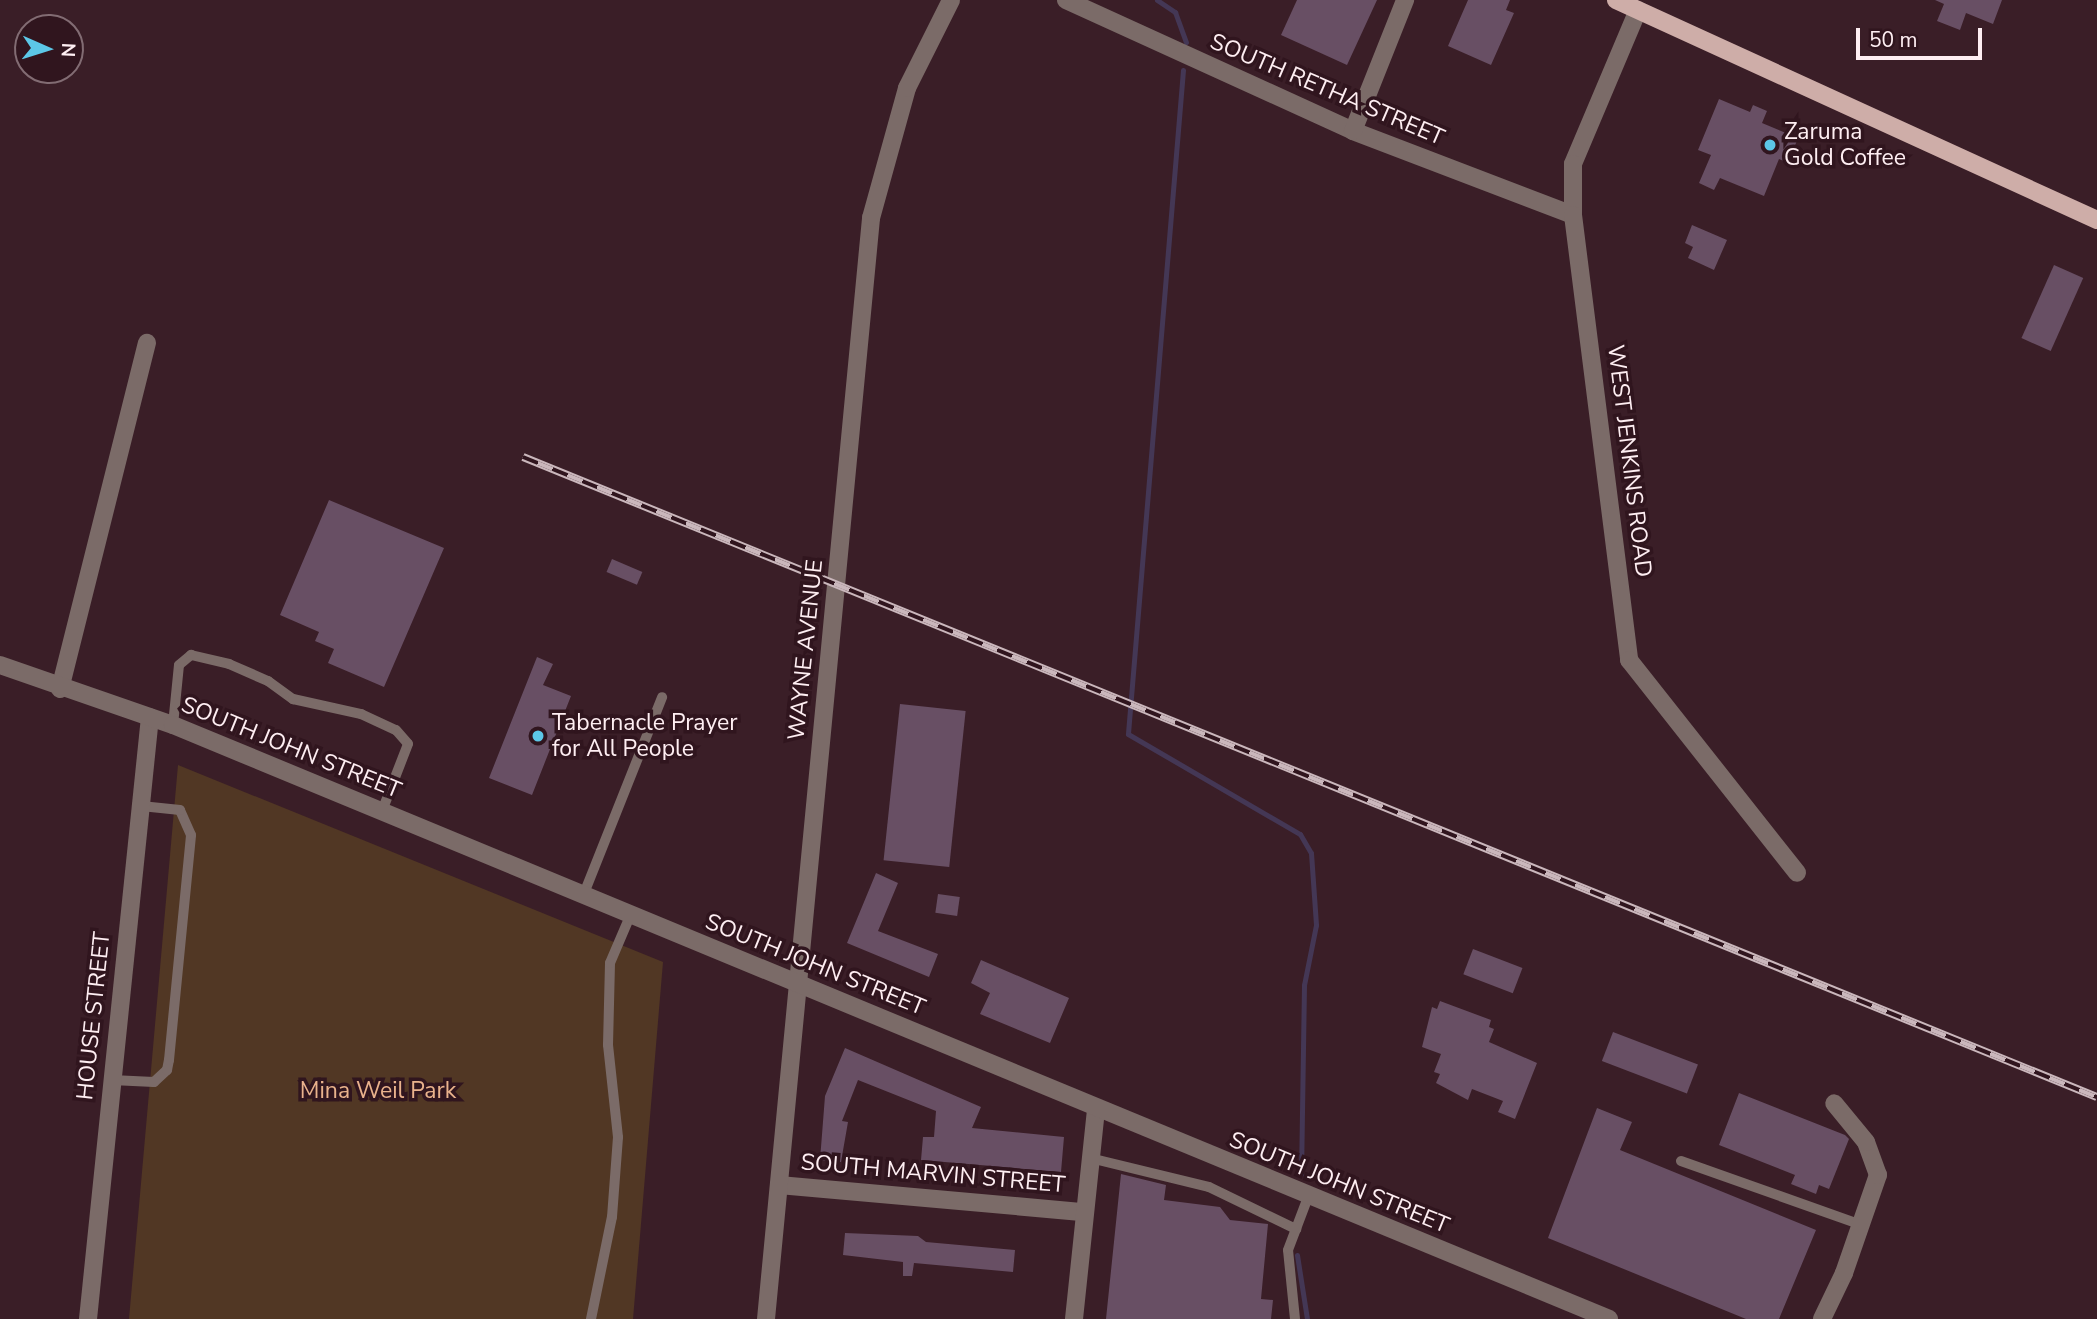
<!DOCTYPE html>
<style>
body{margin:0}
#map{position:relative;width:2097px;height:1319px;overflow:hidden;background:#3a1e27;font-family:"Nunito Sans",sans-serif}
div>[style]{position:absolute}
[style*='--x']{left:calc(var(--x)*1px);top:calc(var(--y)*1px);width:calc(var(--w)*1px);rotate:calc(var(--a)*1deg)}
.green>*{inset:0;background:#513724}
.stream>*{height:5px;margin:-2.5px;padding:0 2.5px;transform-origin:2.5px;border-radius:2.5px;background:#443755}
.building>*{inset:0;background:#684f64;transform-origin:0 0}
.service>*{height:10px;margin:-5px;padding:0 5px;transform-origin:5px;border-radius:5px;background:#7b6b68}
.minor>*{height:18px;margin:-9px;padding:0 9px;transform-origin:9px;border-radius:9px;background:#7b6b68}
.tertiary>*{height:18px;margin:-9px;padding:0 9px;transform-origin:9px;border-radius:9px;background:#7b6b68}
.primary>*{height:18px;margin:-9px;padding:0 9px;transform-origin:9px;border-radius:9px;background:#ceada8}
.rail>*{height:8px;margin-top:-4px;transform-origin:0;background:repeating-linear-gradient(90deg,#30151e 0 16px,#cab7bc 0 32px);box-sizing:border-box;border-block:2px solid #cab7bc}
.dots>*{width:19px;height:19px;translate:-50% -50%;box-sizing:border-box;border:4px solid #30151e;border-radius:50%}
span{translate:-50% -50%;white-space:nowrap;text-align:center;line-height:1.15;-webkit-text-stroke:7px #30151e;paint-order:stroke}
.street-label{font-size:23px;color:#feeef2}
.poi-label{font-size:23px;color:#feeef2}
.left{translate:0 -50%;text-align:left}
.park-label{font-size:23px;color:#e9b28c}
.north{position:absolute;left:14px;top:14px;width:70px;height:70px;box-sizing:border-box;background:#30151e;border:2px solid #826c73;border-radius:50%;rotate:93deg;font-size:19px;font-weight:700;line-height:28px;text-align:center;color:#feeef2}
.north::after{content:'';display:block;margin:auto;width:24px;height:32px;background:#5cc7e7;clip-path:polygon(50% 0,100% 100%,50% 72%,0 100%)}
.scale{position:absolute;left:1856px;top:28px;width:126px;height:32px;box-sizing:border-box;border:4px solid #feeef2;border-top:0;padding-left:9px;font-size:21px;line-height:24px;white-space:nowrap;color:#feeef2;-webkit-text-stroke:5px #30151e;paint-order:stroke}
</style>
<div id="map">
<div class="green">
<i style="clip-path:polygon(178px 765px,663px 962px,633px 1319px,129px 1319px)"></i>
</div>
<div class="stream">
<i style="--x:1157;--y:0;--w:22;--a:34"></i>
<i style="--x:1175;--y:12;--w:32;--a:70"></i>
<i style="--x:1183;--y:70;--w:666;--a:94.74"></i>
<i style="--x:1128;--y:734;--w:199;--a:30.2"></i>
<i style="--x:1300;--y:834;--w:22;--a:60"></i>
<i style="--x:1311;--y:853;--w:72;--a:86"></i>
<i style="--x:1316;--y:925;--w:61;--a:101.3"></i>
<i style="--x:1304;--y:985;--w:189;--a:90.9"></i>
<i style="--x:1297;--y:1255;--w:65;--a:81.1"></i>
</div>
<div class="building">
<i style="clip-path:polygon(1297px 0,1377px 0,1347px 65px,1281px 35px)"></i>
<i style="clip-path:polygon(1468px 0,1510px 0,1506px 10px,1514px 13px,1491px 65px,1448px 46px)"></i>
<i style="clip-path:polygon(1935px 0,2002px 0,1993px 24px,1966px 13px,1960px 30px,1937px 21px,1944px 4px)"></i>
<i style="clip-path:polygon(1719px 99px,1750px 112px,1753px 105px,1767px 111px,1762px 123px,1798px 138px,1788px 163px,1779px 159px,1764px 196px,1720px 178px,1714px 190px,1699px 183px,1711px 155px,1698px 150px)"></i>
<i style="clip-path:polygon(1692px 225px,1727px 240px,1714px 270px,1688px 258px,1693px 247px,1685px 243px)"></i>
<i style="left:2054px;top:265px;width:32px;height:80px;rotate:24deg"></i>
<i style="clip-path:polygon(329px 500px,444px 548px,384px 687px,328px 663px,334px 649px,315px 641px,319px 632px,280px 615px)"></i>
<i style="left:612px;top:559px;width:33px;height:14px;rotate:23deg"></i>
<i style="clip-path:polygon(537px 657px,553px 664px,543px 685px,571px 696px,532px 795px,489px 778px)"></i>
<i style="left:900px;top:704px;width:66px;height:157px;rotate:6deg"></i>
<i style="clip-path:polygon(876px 873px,898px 883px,878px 931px,938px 954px,929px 977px,847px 943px)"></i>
<i style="left:938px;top:894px;width:22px;height:19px;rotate:8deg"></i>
<i style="left:1473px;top:949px;width:53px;height:27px;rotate:21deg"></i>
<i style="clip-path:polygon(981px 960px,1069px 998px,1050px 1043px,980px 1014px,990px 993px,971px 983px)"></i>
<i style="clip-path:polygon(1440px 1001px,1491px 1020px,1489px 1027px,1494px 1029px,1489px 1042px,1537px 1063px,1515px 1119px,1498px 1112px,1503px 1101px,1472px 1089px,1468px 1100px,1436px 1083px,1440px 1074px,1434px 1072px,1441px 1054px,1422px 1047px,1432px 1007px,1437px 1009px)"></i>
<i style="left:1613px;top:1032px;width:91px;height:31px;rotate:21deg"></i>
<i style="clip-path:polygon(845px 1048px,981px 1107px,972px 1128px,1064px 1137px,1061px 1172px,921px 1160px,923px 1137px,934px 1137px,936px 1111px,858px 1080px,842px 1121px,848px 1122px,841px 1162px,820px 1160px,825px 1096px)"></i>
<i style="clip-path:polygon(1739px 1093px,1845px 1135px,1849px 1139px,1829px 1189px,1819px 1185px,1816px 1194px,1791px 1184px,1795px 1175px,1719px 1145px)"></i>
<i style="clip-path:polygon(1597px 1108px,1632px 1122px,1620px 1150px,1816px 1230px,1779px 1319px,1746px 1319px,1548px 1238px)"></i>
<i style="clip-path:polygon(1121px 1174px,1166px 1185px,1164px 1200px,1220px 1207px,1230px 1220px,1268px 1224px,1261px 1299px,1273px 1300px,1271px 1319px,1106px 1319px)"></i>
<i style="clip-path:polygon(845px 1233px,918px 1236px,926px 1242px,1015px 1250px,1013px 1272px,914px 1263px,912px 1276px,903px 1276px,903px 1262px,843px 1255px)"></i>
</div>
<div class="service">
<i style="--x:173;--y:725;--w:60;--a:-84.3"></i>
<i style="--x:179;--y:665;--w:16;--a:-40"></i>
<i style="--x:191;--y:655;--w:39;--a:13"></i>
<i style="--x:229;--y:664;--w:43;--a:23.6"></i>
<i style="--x:268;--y:681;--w:31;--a:36"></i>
<i style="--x:293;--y:699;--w:70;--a:12.4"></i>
<i style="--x:361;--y:714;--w:38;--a:25"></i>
<i style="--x:396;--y:730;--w:18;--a:49"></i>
<i style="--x:408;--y:744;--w:72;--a:111.2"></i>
<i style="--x:583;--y:896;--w:214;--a:-68.3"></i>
<i style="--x:112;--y:1080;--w:42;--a:2.7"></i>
<i style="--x:154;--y:1082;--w:18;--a:-43"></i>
<i style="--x:167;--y:1070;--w:10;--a:-79"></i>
<i style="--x:169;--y:1060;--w:226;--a:-84.4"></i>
<i style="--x:191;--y:835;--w:27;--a:-114"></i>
<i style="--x:180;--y:810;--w:39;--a:-174"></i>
<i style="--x:1090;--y:1158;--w:122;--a:13.7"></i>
<i style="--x:1209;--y:1187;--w:97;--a:25.8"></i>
<i style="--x:1681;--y:1161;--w:192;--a:19.5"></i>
<i style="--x:591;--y:1319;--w:104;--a:-78.4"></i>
<i style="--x:612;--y:1217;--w:80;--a:-85.7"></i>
<i style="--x:618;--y:1137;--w:93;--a:-96.2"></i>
<i style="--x:608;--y:1045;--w:82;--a:-88.6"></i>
<i style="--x:610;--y:963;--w:51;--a:-66.9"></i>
<i style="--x:1295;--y:1319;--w:69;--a:-95.8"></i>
<i style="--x:1288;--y:1250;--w:57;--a:-69.3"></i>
</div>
<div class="minor">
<i style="--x:1066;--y:0;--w:315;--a:24.5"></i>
<i style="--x:1353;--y:131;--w:235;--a:20.9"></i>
<i style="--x:1638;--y:10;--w:167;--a:112.9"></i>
<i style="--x:1573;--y:164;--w:51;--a:90"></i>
<i style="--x:1573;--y:215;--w:449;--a:82.8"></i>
<i style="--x:1629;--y:660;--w:271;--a:51.7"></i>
<i style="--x:1353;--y:131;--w:141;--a:-68.3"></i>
<i style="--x:60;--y:689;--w:357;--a:-75.9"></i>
<i style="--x:779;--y:1185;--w:306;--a:5.1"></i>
<i style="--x:88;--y:1319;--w:605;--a:-84.12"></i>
<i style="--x:766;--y:1319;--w:1106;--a:-84.55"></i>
<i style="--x:871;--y:218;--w:135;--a:-74.5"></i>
<i style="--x:907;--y:88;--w:98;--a:-63.4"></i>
<i style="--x:1074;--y:1319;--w:211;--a:-84"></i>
<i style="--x:1822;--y:1319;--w:51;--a:-64.4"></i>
<i style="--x:1844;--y:1273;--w:104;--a:-70.9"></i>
<i style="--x:1878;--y:1175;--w:35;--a:-110"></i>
<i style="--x:1866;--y:1142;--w:50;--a:-129.4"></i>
</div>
<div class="tertiary">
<i style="--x:0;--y:665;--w:183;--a:19.1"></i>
<i style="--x:173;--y:725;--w:1554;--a:22.47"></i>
</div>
<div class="primary">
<i style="--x:1616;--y:0;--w:529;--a:24.58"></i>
</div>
<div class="rail">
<i style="--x:523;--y:457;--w:1699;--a:22.13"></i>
</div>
<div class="dots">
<i style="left:1770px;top:145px;background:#5cc7e7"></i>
<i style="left:538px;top:736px;background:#5cc7e7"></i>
</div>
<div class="street-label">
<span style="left:1327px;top:90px;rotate:23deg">SOUTH RETHA STREET</span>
<span style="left:1629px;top:461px;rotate:83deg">WEST JENKINS ROAD</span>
<span style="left:806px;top:650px;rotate:-84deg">WAYNE AVENUE</span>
<span style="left:291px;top:748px;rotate:22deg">SOUTH JOHN STREET</span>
<span style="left:815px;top:965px;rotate:22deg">SOUTH JOHN STREET</span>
<span style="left:94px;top:1016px;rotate:-84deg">HOUSE STREET</span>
<span style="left:933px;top:1174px;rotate:5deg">SOUTH MARVIN STREET</span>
<span style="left:1339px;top:1183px;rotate:22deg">SOUTH JOHN STREET</span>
</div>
<div class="poi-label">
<span class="left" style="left:1784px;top:145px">Zaruma<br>Gold Coffee</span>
<span class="left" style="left:552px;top:736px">Tabernacle Prayer<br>for All People</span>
</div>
<div class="park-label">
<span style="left:378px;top:1091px">Mina Weil Park</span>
</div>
<div class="north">N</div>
<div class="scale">50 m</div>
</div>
